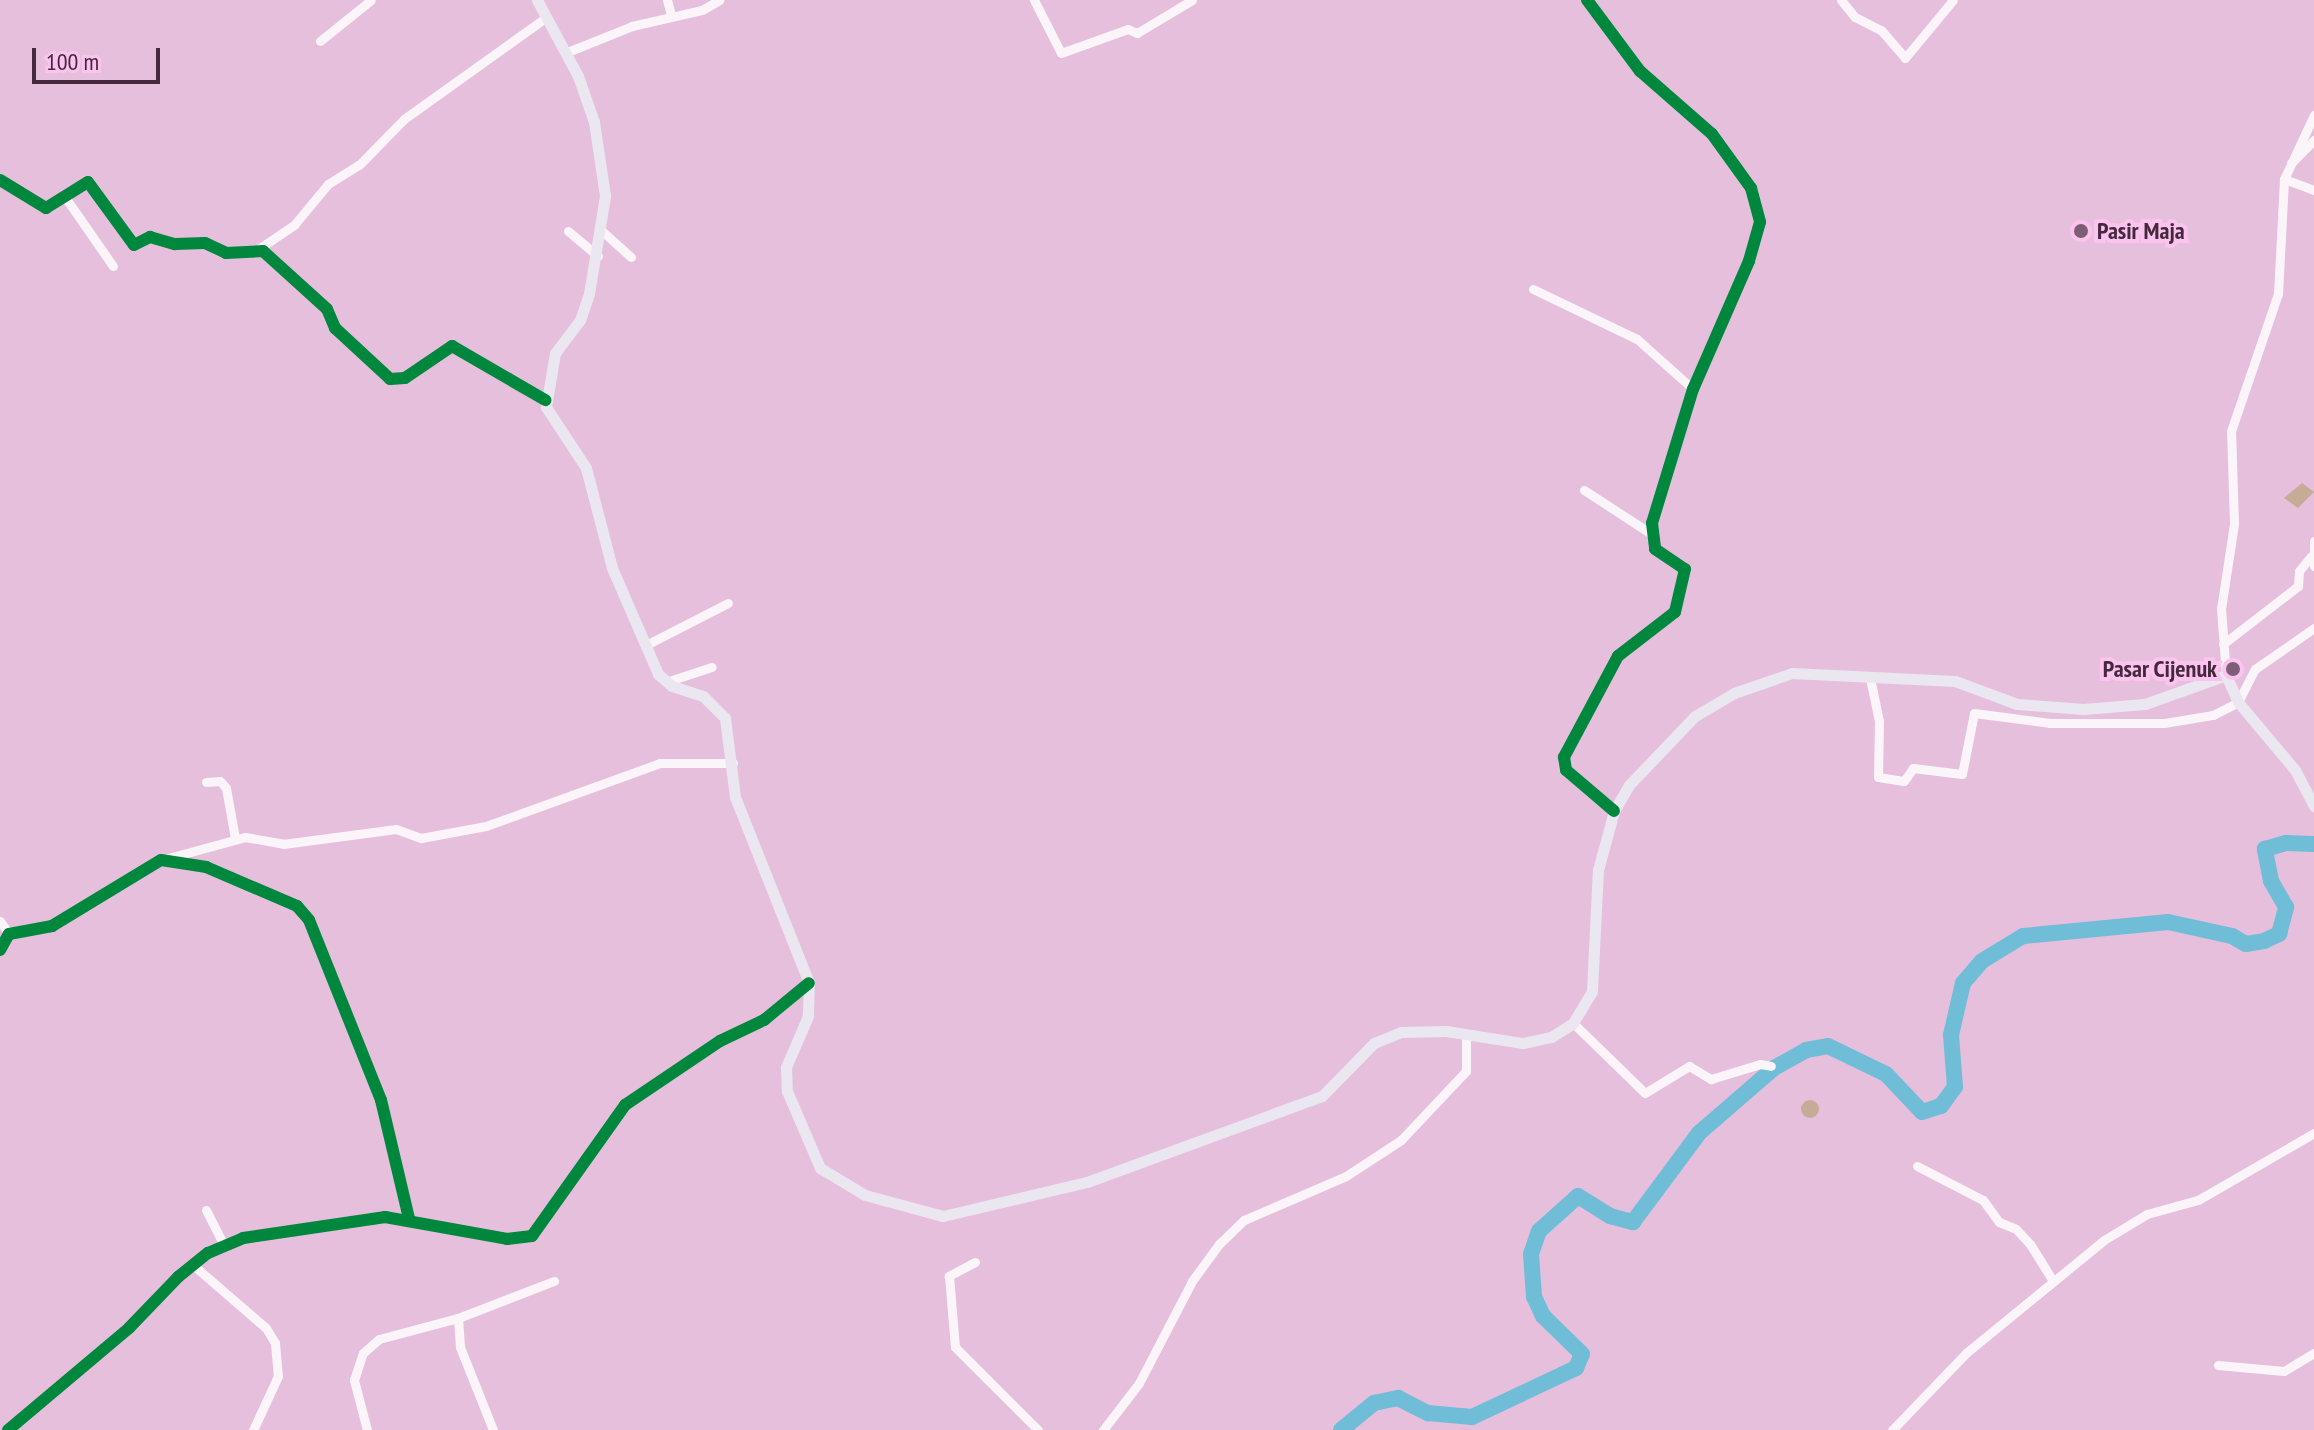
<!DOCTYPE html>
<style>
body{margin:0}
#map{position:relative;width:2314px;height:1430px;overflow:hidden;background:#e6bfdd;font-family:"PT Sans Narrow",sans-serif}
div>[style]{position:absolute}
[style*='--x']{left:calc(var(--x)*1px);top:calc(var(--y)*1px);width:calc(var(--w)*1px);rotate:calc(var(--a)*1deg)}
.green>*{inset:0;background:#c6ab96}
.round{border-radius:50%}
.river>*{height:16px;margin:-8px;padding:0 8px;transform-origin:8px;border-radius:8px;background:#70bdd8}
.minor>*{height:9px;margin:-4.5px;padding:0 4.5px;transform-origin:4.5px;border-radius:4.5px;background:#fbf5fa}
.major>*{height:11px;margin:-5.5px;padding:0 5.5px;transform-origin:5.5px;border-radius:5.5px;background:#ebe7f1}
.cycleway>*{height:12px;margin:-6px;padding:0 6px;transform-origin:6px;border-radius:6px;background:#00873e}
.dots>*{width:22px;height:22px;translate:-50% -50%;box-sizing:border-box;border:4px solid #fbc3ee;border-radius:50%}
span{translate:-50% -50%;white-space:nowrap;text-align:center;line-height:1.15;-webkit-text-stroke:8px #fbc3ee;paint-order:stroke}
.poi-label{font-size:24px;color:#44293e;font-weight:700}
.left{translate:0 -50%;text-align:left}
.right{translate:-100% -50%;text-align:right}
.scale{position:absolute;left:32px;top:48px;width:128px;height:36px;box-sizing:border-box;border:4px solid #44293e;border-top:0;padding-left:10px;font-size:24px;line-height:28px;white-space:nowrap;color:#44293e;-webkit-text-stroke:6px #fbc3ee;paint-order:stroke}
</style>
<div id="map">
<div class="green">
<i style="clip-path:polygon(2302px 483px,2314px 492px,2298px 508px,2284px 498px)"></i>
<i class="round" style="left:1801px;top:1100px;width:18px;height:18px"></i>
</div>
<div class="river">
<i style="--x:1341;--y:1430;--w:43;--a:-39.3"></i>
<i style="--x:1374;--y:1403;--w:25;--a:-12"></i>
<i style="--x:1398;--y:1398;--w:34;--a:27"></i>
<i style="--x:1428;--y:1413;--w:44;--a:5.2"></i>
<i style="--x:1472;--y:1417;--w:115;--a:-25.2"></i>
<i style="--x:1576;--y:1368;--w:15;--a:-67"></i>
<i style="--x:1582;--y:1354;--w:54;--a:-135.7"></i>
<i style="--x:1543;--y:1316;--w:21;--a:-115"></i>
<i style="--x:1534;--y:1297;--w:43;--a:-94"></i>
<i style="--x:1531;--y:1254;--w:24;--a:-71"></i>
<i style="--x:1539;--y:1231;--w:52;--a:-41.9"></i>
<i style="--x:1578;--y:1196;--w:38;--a:32"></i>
<i style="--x:1610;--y:1216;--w:24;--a:15"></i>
<i style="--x:1633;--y:1222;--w:111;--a:-53.4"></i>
<i style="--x:1699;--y:1133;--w:99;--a:-40.9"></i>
<i style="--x:1774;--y:1068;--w:37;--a:-29"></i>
<i style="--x:1806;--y:1050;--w:22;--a:-10"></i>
<i style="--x:1828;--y:1046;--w:64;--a:25.8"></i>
<i style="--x:1886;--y:1074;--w:52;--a:46.5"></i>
<i style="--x:1922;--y:1112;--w:20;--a:-18"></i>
<i style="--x:1941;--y:1106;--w:24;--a:-54"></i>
<i style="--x:1955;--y:1087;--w:52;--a:-94.4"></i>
<i style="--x:1951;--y:1035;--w:53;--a:-77"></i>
<i style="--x:1963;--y:983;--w:29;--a:-49"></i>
<i style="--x:1982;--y:961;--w:48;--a:-31.4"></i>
<i style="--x:2023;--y:936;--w:146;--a:-5.5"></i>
<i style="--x:2168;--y:922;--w:66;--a:12.3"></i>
<i style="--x:2232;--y:936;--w:16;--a:30"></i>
<i style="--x:2246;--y:944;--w:18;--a:-9"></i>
<i style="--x:2264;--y:941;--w:17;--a:-25"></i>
<i style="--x:2279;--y:934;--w:28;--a:-75"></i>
<i style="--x:2286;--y:907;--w:30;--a:-120"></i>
<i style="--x:2271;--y:881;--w:33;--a:-101"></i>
<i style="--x:2265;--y:849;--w:22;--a:-16"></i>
<i style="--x:2286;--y:843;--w:28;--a:2"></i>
</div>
<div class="minor">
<i style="--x:667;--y:0;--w:16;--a:75"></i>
<i style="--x:1034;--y:0;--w:59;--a:63"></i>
<i style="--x:1061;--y:53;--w:71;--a:-19.7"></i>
<i style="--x:1128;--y:29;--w:10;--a:24"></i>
<i style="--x:1137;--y:33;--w:64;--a:-31"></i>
<i style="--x:1587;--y:0;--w:89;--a:53.3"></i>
<i style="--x:1640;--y:71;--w:96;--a:41.2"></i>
<i style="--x:1712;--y:134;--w:67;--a:54.2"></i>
<i style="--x:1751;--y:188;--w:35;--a:75"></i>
<i style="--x:1760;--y:222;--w:41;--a:105.8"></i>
<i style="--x:1749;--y:261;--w:140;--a:113.6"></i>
<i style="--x:1693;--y:389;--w:140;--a:107"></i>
<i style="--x:1652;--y:523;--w:26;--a:83"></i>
<i style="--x:1655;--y:549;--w:36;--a:34"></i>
<i style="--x:1685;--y:569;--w:44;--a:103.1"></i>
<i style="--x:1675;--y:612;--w:72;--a:142.3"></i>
<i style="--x:1618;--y:656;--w:115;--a:118.1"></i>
<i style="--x:1564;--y:757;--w:13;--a:81"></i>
<i style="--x:1566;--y:770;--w:63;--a:40.5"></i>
<i style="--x:1841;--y:0;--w:22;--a:51"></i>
<i style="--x:1855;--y:17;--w:29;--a:27"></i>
<i style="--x:1881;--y:30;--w:37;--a:49"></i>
<i style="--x:1905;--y:58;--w:75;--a:-50.4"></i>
<i style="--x:320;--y:41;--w:65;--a:-38.8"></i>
<i style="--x:565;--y:53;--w:72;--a:-21.9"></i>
<i style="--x:632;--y:26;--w:72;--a:-12.9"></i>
<i style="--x:702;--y:10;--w:20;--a:-30"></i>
<i style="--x:2291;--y:163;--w:33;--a:-45"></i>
<i style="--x:2284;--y:179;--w:32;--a:20"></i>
<i style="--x:0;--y:180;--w:54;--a:31.3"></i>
<i style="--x:46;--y:208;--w:49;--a:-31.8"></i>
<i style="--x:88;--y:182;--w:78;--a:53.9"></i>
<i style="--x:134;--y:245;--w:18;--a:-27"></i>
<i style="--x:150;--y:237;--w:26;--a:16"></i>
<i style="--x:175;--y:244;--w:30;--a:-2"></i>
<i style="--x:205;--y:243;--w:23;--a:25"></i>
<i style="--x:226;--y:253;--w:37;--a:-3"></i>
<i style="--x:263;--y:251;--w:86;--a:42.2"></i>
<i style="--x:327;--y:309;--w:21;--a:67"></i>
<i style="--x:335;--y:328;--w:75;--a:42.8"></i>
<i style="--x:390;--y:379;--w:15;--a:-4"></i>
<i style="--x:405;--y:378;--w:57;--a:-34.2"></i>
<i style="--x:452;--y:346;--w:108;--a:30.1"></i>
<i style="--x:65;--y:197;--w:84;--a:55.2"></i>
<i style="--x:568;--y:231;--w:39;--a:40"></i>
<i style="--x:602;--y:231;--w:39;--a:42"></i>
<i style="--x:257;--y:250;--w:45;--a:-34"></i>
<i style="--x:294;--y:225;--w:53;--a:-50.3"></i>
<i style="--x:328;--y:184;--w:36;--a:-32"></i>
<i style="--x:359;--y:165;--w:64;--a:-45.6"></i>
<i style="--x:404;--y:119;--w:173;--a:-35.6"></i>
<i style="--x:1533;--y:289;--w:115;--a:25.7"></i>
<i style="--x:1637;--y:339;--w:75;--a:41.8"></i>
<i style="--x:1584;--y:490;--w:79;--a:33.1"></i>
<i style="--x:2314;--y:541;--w:25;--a:90"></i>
<i style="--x:2223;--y:644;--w:95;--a:-37.7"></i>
<i style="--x:2298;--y:586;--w:15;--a:-86"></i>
<i style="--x:2299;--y:571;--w:19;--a:-51"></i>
<i style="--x:646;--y:645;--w:92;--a:-27.1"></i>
<i style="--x:2226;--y:675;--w:66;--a:-94.3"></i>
<i style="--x:2221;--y:609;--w:86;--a:-81.3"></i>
<i style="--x:2234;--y:524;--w:93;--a:-91.8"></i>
<i style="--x:2231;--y:431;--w:145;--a:-71.1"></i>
<i style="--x:2278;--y:294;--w:115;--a:-87"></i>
<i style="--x:2284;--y:179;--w:71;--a:-64.9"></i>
<i style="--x:1870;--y:678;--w:44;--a:78.2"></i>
<i style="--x:1879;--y:721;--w:56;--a:91"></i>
<i style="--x:1878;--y:777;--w:26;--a:9"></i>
<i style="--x:1904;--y:781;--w:16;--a:-55"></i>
<i style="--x:1913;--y:768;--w:49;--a:7"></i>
<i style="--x:1962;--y:774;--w:62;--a:-78.9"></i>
<i style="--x:1974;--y:713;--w:77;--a:7.5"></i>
<i style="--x:2050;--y:723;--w:114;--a:0"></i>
<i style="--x:2164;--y:723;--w:50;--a:-9.3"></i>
<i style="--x:2213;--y:715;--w:28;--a:-27"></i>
<i style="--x:2238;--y:702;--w:37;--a:-63"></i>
<i style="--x:2255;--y:669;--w:72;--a:-34.8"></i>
<i style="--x:666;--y:682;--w:48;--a:-18.1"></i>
<i style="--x:206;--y:782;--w:14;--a:-4"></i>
<i style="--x:220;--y:781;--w:9;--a:49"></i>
<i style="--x:226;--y:788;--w:51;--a:79.8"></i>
<i style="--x:161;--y:860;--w:87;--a:-15.3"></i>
<i style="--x:245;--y:837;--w:39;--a:10"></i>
<i style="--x:283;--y:844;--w:114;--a:-7.6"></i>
<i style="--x:396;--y:829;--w:27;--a:20"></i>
<i style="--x:421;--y:838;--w:66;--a:-10.5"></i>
<i style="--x:486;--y:826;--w:185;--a:-19.9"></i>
<i style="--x:660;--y:763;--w:73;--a:0"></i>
<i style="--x:0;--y:921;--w:16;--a:55"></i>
<i style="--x:0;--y:950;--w:18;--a:-61"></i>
<i style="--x:9;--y:934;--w:44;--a:-10.5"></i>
<i style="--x:52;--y:926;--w:127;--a:-31.2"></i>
<i style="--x:161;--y:860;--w:46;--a:8.8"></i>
<i style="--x:206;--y:867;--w:99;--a:23.2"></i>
<i style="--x:297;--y:906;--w:18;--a:49"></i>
<i style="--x:309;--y:920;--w:194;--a:68.2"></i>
<i style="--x:381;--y:1100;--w:121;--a:76.7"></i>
<i style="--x:1573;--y:1023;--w:100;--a:44.2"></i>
<i style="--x:1645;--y:1093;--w:52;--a:-31.5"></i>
<i style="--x:1689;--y:1066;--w:26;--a:31"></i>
<i style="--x:1711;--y:1079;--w:51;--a:-17"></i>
<i style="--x:1760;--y:1064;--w:11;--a:10"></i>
<i style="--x:1917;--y:1166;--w:74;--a:27.3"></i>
<i style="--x:1983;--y:1200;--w:27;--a:54"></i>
<i style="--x:1999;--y:1222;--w:18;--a:22"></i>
<i style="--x:2016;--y:1229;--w:21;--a:47"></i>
<i style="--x:2030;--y:1244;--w:44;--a:58.1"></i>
<i style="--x:206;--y:1210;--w:39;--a:63"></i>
<i style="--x:975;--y:1262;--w:30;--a:152"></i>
<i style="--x:949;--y:1276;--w:71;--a:85.2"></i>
<i style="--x:955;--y:1347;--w:117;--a:45"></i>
<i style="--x:193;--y:1265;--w:96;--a:40.8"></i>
<i style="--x:266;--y:1328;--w:17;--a:59"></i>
<i style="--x:275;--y:1343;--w:33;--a:85"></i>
<i style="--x:278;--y:1376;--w:60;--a:114.8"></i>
<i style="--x:458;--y:1318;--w:103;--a:-21.1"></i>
<i style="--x:2218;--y:1365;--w:66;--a:5.2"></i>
<i style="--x:2284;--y:1371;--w:35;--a:-31"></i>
<i style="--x:8;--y:1430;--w:158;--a:-40.1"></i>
<i style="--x:129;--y:1328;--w:71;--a:-46.1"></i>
<i style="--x:178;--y:1277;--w:38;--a:-39"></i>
<i style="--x:208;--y:1253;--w:38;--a:-23"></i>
<i style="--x:243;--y:1238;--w:144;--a:-8.4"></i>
<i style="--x:385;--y:1217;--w:124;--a:10.2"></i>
<i style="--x:507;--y:1239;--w:25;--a:-7"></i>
<i style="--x:532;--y:1236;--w:161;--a:-54.6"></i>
<i style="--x:625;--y:1105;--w:115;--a:-34"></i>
<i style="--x:720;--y:1041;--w:49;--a:-25.5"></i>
<i style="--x:764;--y:1020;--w:58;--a:-39.4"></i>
<i style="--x:367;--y:1430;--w:52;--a:-104.6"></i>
<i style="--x:354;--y:1380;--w:28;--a:-72"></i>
<i style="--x:363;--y:1353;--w:21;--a:-41"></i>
<i style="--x:379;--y:1339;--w:82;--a:-14.9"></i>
<i style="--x:458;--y:1318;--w:29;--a:86"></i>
<i style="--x:460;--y:1347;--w:89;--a:68.3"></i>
<i style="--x:1103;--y:1430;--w:59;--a:-52.5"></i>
<i style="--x:1139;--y:1383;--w:115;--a:-62.5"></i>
<i style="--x:1192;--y:1281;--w:46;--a:-53.9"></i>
<i style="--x:1219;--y:1244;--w:35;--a:-44"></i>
<i style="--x:1244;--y:1220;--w:111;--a:-23.3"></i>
<i style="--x:1346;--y:1176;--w:66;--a:-33.2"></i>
<i style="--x:1401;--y:1140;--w:95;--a:-46.7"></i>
<i style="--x:1466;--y:1071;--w:37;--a:-90"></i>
<i style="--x:1892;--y:1430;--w:107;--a:-46.1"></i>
<i style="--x:1966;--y:1353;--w:178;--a:-39.3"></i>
<i style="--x:2104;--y:1240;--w:50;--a:-31.2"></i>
<i style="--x:2147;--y:1214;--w:53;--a:-15.4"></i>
<i style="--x:2198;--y:1200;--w:134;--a:-30"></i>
</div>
<div class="major">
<i style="--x:537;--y:0;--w:86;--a:61.7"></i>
<i style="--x:578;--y:76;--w:49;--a:70.8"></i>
<i style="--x:594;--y:122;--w:75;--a:81.5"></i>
<i style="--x:605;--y:196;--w:99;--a:99.3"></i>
<i style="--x:589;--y:294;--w:28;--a:109"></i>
<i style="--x:580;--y:320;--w:41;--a:127.1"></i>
<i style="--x:555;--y:353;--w:55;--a:99.5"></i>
<i style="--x:546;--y:407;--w:73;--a:56.7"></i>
<i style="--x:586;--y:468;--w:103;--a:75.4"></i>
<i style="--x:612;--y:568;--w:116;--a:66.5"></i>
<i style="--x:658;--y:674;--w:18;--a:41"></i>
<i style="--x:672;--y:686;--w:33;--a:18"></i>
<i style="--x:703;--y:696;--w:31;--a:45"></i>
<i style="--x:725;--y:718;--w:80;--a:82.8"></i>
<i style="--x:735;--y:797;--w:200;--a:68.3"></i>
<i style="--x:809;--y:983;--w:33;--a:92"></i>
<i style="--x:808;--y:1016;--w:56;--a:113.3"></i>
<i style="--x:786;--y:1067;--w:24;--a:88"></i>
<i style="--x:787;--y:1091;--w:84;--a:66.8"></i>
<i style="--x:820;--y:1168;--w:52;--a:31"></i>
<i style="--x:865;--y:1195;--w:81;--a:15.1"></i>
<i style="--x:943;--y:1216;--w:148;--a:-13.3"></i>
<i style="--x:1087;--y:1182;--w:250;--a:-20.1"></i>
<i style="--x:1322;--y:1096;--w:74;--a:-45.5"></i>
<i style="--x:1374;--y:1043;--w:29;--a:-22"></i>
<i style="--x:1401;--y:1032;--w:45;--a:-1.3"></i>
<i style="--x:1446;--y:1031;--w:78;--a:8.9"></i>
<i style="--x:1523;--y:1043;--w:29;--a:-12"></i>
<i style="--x:1551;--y:1037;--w:26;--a:-32"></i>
<i style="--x:1573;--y:1023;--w:37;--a:-59"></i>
<i style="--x:1592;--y:991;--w:121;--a:-87.2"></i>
<i style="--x:1598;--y:870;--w:61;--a:-74.8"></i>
<i style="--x:1614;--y:811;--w:30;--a:-60"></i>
<i style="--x:1629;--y:785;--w:95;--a:-46.3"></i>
<i style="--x:1695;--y:716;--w:45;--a:-30.5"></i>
<i style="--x:1734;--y:693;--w:61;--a:-19"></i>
<i style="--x:1792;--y:673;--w:163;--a:2.8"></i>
<i style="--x:1955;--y:681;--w:66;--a:20.4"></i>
<i style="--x:2017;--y:704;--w:66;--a:4.3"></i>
<i style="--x:2083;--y:709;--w:62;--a:-4.6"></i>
<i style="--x:2145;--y:704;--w:86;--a:-19.7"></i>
<i style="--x:2226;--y:675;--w:30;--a:66"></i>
<i style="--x:2238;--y:702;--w:89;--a:50"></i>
<i style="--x:2295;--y:770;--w:41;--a:62.2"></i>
</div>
<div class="cycleway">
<i style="--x:1587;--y:0;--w:89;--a:53.3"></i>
<i style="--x:1640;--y:71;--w:96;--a:41.2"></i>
<i style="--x:1712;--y:134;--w:67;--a:54.2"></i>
<i style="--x:1751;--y:188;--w:35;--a:75"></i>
<i style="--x:1760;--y:222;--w:41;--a:105.8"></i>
<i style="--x:1749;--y:261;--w:140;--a:113.6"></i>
<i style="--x:1693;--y:389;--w:140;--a:107"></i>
<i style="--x:1652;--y:523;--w:26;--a:83"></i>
<i style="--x:1655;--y:549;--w:36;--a:34"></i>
<i style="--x:1685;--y:569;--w:44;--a:103.1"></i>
<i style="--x:1675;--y:612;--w:72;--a:142.3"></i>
<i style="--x:1618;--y:656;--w:115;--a:118.1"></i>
<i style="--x:1564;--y:757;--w:13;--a:81"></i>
<i style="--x:1566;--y:770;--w:63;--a:40.5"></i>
<i style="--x:0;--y:180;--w:54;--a:31.3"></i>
<i style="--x:46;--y:208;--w:49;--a:-31.8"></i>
<i style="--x:88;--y:182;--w:78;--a:53.9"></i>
<i style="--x:134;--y:245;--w:18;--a:-27"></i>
<i style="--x:150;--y:237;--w:26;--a:16"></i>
<i style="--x:175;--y:244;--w:30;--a:-2"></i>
<i style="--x:205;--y:243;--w:23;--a:25"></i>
<i style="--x:226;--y:253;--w:37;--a:-3"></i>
<i style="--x:263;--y:251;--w:86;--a:42.2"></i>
<i style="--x:327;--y:309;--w:21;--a:67"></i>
<i style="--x:335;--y:328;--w:75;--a:42.8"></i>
<i style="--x:390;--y:379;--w:15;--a:-4"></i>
<i style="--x:405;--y:378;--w:57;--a:-34.2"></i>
<i style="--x:452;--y:346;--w:108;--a:30.1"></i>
<i style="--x:0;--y:950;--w:18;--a:-61"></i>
<i style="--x:9;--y:934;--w:44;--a:-10.5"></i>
<i style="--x:52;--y:926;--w:127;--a:-31.2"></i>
<i style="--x:161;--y:860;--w:46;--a:8.8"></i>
<i style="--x:206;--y:867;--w:99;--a:23.2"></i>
<i style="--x:297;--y:906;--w:18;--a:49"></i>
<i style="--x:309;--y:920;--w:194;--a:68.2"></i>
<i style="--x:381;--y:1100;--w:121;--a:76.7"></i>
<i style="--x:8;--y:1430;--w:158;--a:-40.1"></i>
<i style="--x:129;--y:1328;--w:71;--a:-46.1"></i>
<i style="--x:178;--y:1277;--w:38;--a:-39"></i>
<i style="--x:208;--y:1253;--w:38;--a:-23"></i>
<i style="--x:243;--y:1238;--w:144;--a:-8.4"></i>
<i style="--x:385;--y:1217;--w:124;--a:10.2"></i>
<i style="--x:507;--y:1239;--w:25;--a:-7"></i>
<i style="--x:532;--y:1236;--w:161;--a:-54.6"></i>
<i style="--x:625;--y:1105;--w:115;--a:-34"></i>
<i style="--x:720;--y:1041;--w:49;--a:-25.5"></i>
<i style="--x:764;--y:1020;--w:58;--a:-39.4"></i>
</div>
<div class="dots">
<i style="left:2081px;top:231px;background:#7d5e76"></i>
<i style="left:2233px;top:669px;background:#7d5e76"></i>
</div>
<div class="poi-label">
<span class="left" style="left:2097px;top:231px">Pasir Maja</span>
<span class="right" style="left:2217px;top:669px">Pasar Cijenuk</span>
</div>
<div class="scale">100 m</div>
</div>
